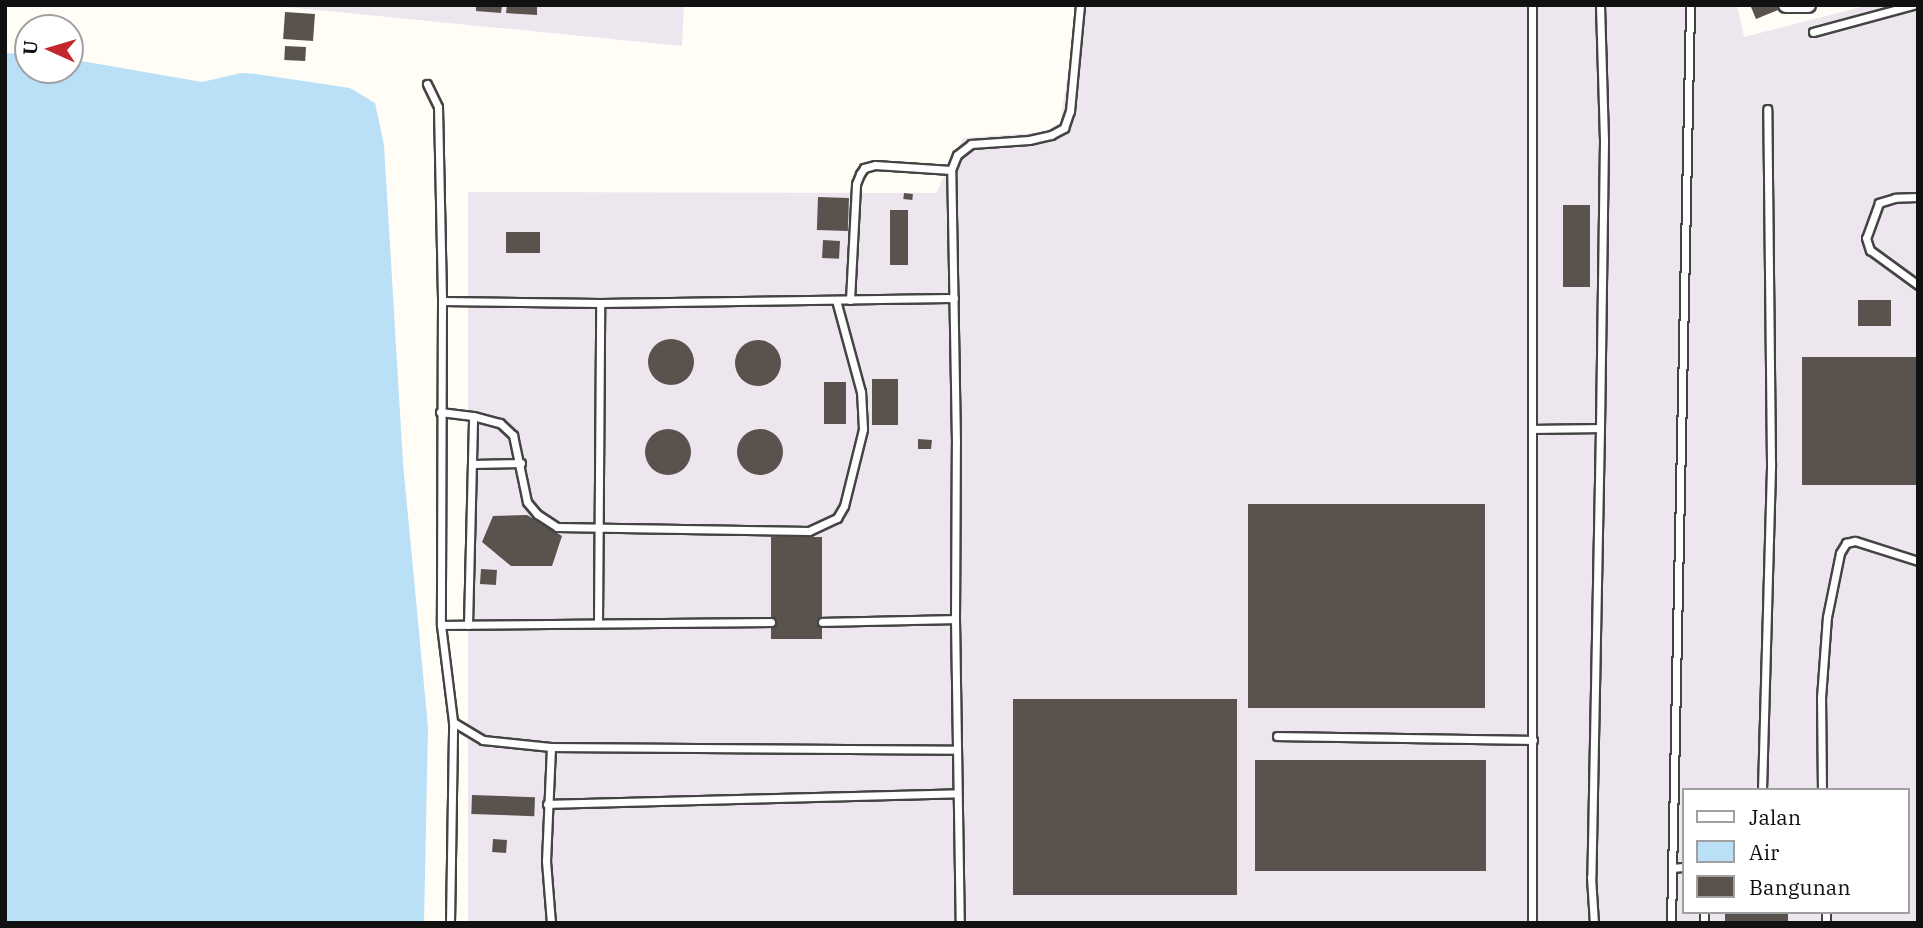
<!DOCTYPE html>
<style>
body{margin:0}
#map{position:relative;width:1923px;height:928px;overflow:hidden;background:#fffdf5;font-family:"IBM Plex Serif",serif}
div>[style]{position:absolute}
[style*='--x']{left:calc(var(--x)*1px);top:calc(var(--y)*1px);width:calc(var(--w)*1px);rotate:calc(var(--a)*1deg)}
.industrial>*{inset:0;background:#eee6ef}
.water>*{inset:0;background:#b9e0f7}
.building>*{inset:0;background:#5a524d;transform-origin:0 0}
.round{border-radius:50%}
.roads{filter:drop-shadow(2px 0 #444) drop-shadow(-2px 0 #444) drop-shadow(0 2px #444) drop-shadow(0 -2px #444)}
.lane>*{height:7px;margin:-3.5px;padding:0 3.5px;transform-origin:3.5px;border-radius:3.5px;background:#fff}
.street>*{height:14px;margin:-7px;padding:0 7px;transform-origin:7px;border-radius:7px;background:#fff}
span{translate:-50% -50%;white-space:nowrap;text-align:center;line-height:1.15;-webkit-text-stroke:7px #fff;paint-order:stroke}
.frame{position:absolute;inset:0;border:7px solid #111;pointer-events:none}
.legend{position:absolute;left:1682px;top:788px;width:228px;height:126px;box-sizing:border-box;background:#fff;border:2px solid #a0a0a0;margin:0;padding:9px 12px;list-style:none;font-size:21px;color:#111}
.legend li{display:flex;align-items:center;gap:14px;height:35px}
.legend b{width:35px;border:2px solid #a0a0a0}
.north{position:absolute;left:14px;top:14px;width:70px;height:70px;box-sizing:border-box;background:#fff;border:2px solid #a0a0a0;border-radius:50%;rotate:274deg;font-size:19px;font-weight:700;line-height:28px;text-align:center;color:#111}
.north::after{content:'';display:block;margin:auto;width:24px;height:32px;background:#c4262e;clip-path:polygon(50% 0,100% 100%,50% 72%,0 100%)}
</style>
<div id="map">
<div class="industrial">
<i style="clip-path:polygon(267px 5px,684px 5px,682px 46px)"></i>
<i style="clip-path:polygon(evenodd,1078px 5px,1737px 5px,1744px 37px,1869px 5px,1918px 5px,1918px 923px,468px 923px,468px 192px,936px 193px,963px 138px,1059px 131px,1078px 5px,1683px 790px,1907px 790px,1907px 912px,1683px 912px,1683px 790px)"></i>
</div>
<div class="water">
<i style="clip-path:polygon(5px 53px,28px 54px,28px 70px,70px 70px,70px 59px,202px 82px,241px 73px,256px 74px,350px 88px,375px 103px,384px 145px,403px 463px,428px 727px,424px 923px,5px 923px)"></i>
</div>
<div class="building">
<i style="clip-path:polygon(476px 5px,502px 5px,501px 13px,476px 11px)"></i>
<i style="clip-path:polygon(507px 5px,537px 5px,537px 15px,506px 13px)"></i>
<i style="clip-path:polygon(1755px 5px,1776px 5px,1778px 10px,1756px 19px,1751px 7px)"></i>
<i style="left:285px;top:12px;width:30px;height:27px;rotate:4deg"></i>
<i style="left:285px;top:46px;width:21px;height:14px;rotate:3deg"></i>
<i style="left:904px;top:193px;width:9px;height:6px;rotate:6deg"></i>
<i style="left:818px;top:197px;width:31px;height:33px;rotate:2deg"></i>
<i style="left:1563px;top:205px;width:27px;height:82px"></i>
<i style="left:890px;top:210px;width:18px;height:55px"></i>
<i style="left:506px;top:232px;width:34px;height:21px"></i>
<i style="left:823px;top:240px;width:17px;height:18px;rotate:3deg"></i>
<i style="left:1858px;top:300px;width:33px;height:26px"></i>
<i class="round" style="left:648px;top:339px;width:46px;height:46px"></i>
<i class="round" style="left:735px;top:340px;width:46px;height:46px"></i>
<i style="left:1802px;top:357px;width:116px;height:128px"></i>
<i style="left:898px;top:379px;width:46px;height:26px;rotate:90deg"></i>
<i style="left:824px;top:382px;width:22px;height:42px"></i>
<i class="round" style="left:645px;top:429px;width:46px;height:46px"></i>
<i class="round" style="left:737px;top:429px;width:46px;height:46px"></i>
<i style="clip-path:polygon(918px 439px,932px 440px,931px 449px,918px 449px)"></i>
<i style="left:1485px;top:504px;width:204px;height:237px;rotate:90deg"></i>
<i style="clip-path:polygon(527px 515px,562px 536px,552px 566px,511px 566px,482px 542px,493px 516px)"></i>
<i style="left:771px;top:537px;width:51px;height:102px"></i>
<i style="left:481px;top:569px;width:16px;height:15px;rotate:4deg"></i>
<i style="left:1237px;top:699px;width:196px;height:224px;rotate:90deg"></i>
<i style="left:1255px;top:760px;width:231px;height:111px"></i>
<i style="left:472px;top:795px;width:63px;height:19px;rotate:2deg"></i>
<i style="left:493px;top:839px;width:14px;height:13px;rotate:4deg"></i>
<i style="left:1725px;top:912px;width:63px;height:11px"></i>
</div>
<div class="roads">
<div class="lane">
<i style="--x:1813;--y:32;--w:104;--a:-15.1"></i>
<i style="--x:427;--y:84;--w:25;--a:64"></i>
<i style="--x:438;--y:107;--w:194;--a:88.8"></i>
<i style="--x:442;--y:301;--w:324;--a:90.2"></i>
<i style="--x:441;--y:625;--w:98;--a:82.9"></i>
<i style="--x:453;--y:722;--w:35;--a:31"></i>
<i style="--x:483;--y:740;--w:68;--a:5.9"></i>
<i style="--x:551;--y:747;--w:405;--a:0.4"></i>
<i style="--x:1918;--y:197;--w:23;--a:178"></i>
<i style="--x:1895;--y:198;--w:17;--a:163"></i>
<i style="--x:1879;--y:203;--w:37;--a:110"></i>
<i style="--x:1866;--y:238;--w:13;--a:72"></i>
<i style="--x:1870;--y:250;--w:59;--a:36.1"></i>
<i style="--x:850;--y:300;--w:116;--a:-87"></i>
<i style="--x:856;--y:184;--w:11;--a:-68"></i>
<i style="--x:860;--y:174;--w:7;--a:-56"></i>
<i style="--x:864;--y:168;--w:11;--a:-15"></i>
<i style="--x:875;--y:165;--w:76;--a:3.8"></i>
<i style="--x:442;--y:301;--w:158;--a:0.7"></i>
<i style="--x:600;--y:303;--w:354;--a:-0.8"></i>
<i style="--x:440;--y:412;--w:33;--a:7"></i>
<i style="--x:473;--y:416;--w:28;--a:15"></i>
<i style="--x:500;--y:423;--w:18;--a:43"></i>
<i style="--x:513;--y:435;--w:68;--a:78.2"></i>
<i style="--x:527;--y:502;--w:16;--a:50"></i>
<i style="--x:537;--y:514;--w:24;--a:33"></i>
<i style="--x:557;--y:527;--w:252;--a:0.9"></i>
<i style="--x:809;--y:531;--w:31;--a:-25"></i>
<i style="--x:837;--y:518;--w:14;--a:-60"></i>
<i style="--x:844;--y:506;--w:79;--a:-76.1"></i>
<i style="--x:863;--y:429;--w:37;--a:-93"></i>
<i style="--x:861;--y:392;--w:95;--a:-105.2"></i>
<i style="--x:1600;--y:428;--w:288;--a:-89.2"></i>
<i style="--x:1604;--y:140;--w:135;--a:-91.7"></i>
<i style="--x:1532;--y:429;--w:68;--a:-0.8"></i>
<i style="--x:1600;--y:428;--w:449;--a:91.1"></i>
<i style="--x:1591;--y:877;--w:46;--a:86.3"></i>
<i style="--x:472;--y:464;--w:49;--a:-1.2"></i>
<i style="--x:955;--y:619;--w:176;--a:-89.7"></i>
<i style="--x:956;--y:443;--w:273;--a:-91"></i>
<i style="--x:951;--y:170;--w:16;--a:-68"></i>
<i style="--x:957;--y:155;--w:18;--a:-38"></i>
<i style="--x:971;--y:144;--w:58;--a:-3.9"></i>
<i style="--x:1029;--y:140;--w:23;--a:-13"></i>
<i style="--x:1051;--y:135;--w:15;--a:-28"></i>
<i style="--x:1064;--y:128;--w:18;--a:-71"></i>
<i style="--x:1070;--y:111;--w:106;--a:-84.6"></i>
<i style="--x:822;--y:622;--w:133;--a:-1.3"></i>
<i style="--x:955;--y:619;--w:304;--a:89.1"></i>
<i style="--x:598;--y:623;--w:320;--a:-89.6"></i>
<i style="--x:441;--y:625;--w:330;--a:-0.5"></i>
<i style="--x:468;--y:625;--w:209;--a:-88.6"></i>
<i style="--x:1277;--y:736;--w:256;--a:0.9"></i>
<i style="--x:551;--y:747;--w:114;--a:92.5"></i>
<i style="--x:546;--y:861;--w:62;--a:85.4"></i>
<i style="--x:1762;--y:790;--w:327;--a:-88.4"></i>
<i style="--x:1771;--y:463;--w:354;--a:-90.6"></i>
<i style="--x:1822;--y:790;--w:92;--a:-90.6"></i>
<i style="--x:1821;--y:698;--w:81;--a:-85.8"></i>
<i style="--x:1827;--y:617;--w:65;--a:-78.5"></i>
<i style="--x:1840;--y:553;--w:12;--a:-59"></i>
<i style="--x:1846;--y:543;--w:9;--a:-13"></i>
<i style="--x:1855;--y:541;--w:66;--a:17.6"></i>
<i style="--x:547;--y:804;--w:410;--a:-1.5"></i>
<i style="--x:1672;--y:868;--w:11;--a:-5"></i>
<i style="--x:1826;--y:912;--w:11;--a:90"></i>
<i style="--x:450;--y:923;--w:201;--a:-89.1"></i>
<i style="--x:1532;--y:923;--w:918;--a:-90"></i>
<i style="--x:1671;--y:923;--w:918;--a:-88.81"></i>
<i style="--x:1704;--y:923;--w:11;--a:-90"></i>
</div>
<div class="street">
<i style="--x:1786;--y:5;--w:22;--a:0"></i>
</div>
</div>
<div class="frame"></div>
<ul class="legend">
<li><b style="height:9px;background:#fff"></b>Jalan</li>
<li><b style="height:19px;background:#b9e0f7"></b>Air</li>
<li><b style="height:19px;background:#5a524d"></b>Bangunan</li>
</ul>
<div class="north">U</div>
</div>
